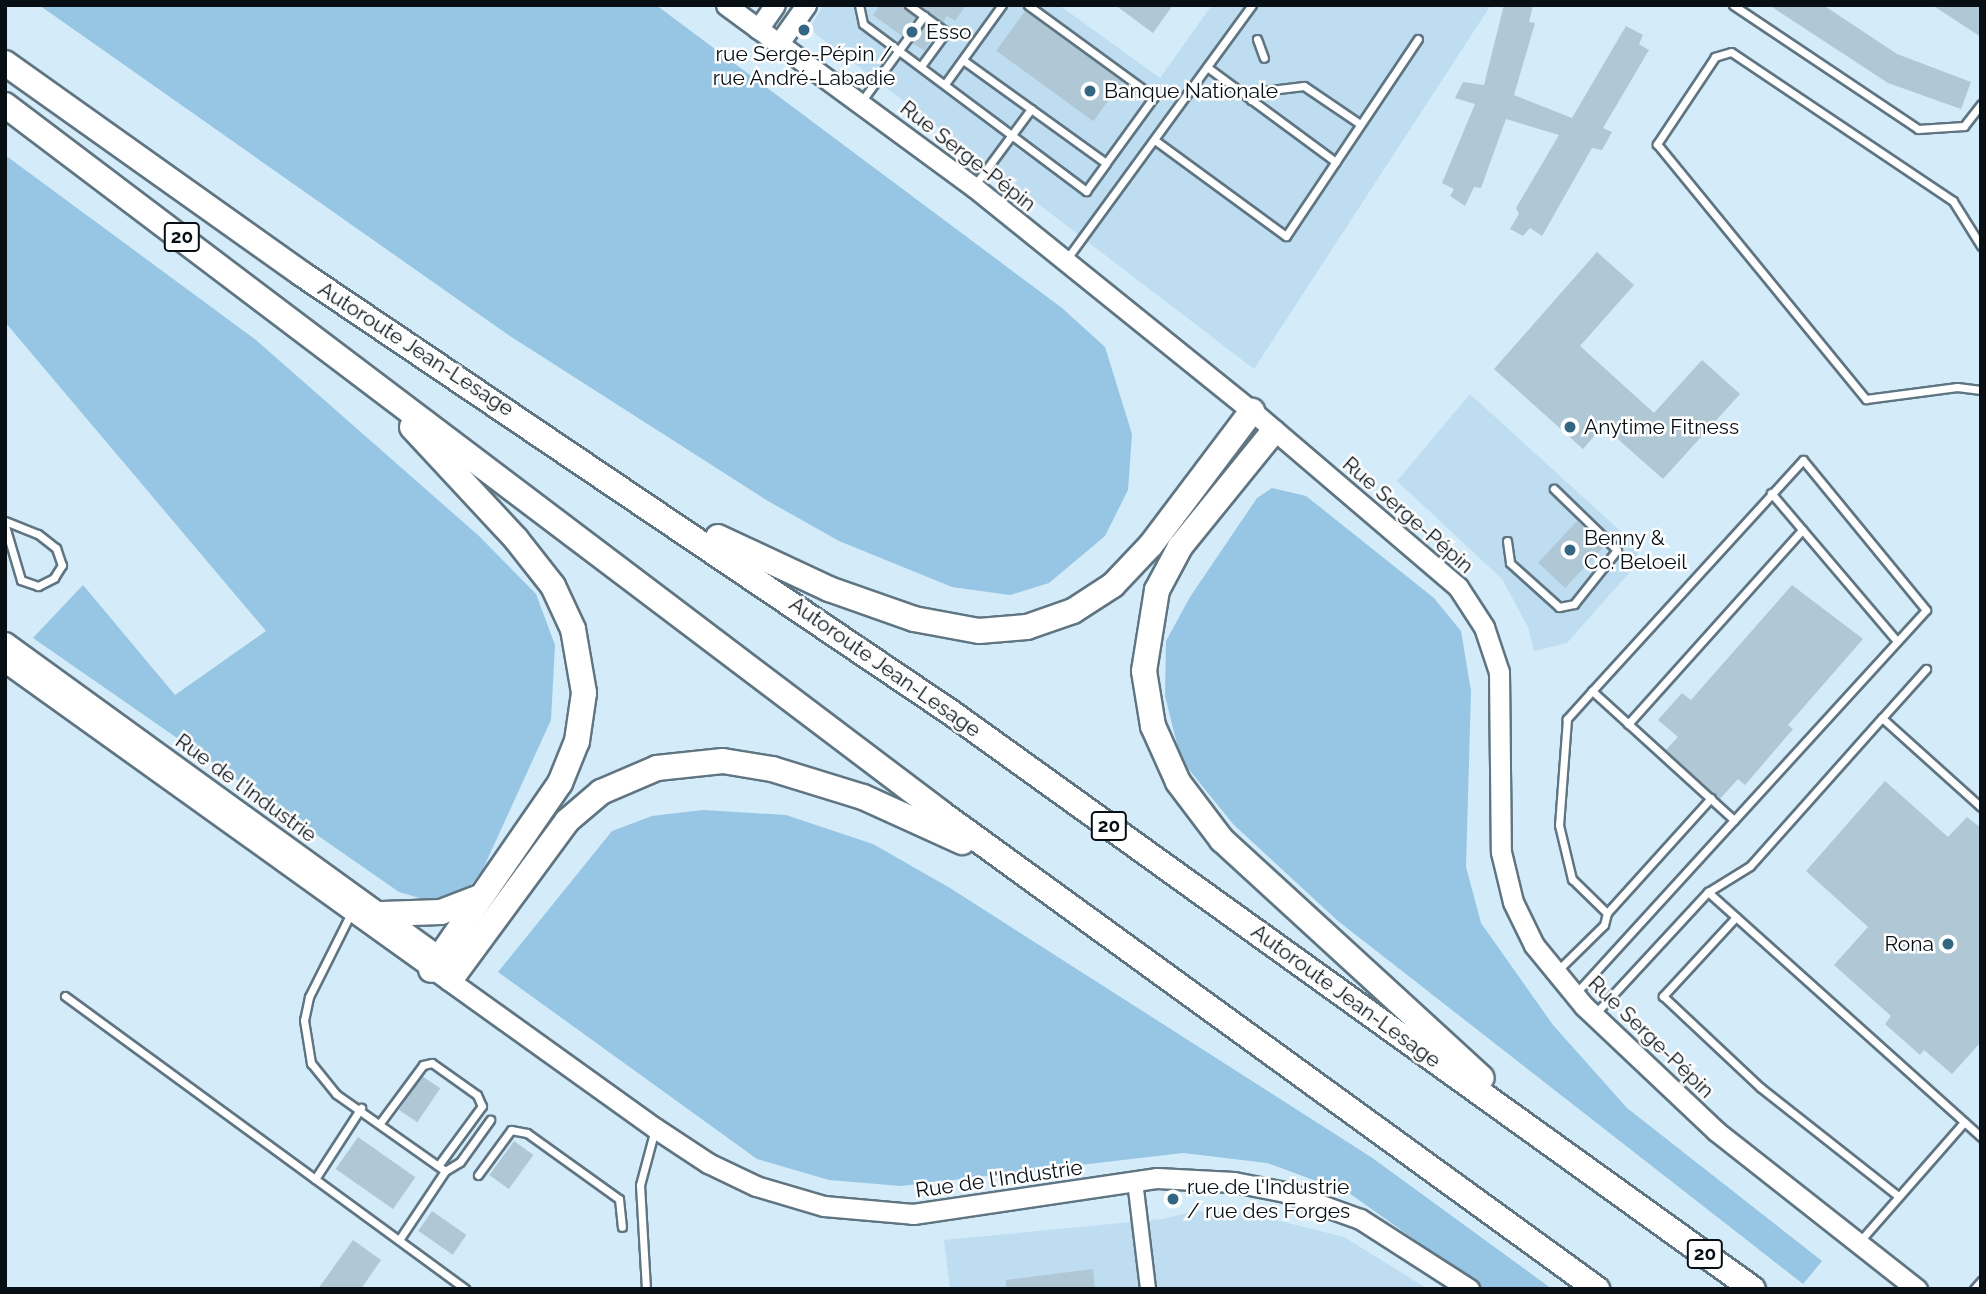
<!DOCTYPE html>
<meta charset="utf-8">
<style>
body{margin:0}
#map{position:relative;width:1986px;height:1294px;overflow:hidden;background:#d4ebfa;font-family:Raleway,sans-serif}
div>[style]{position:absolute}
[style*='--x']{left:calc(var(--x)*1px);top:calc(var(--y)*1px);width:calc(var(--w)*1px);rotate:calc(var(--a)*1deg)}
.built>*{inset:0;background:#bfddf0}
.green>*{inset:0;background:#96c6e3}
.building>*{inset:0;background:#b0c7d5;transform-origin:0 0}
.roads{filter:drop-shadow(2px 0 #607582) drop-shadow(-2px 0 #607582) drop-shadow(0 2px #607582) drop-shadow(0 -2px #607582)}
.lane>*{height:7px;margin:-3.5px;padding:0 3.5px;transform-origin:3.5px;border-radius:3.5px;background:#fff}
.street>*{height:14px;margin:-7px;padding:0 7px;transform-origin:7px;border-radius:7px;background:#fff}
.secondary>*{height:19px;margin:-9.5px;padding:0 9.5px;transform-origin:9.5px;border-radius:9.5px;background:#fff}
.highway>*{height:24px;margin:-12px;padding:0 12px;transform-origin:12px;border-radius:12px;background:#fff}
.dots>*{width:19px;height:19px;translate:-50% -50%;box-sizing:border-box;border:4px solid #fff;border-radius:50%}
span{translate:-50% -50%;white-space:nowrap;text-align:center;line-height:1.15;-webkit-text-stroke:5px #fff;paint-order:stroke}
.shield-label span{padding:2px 5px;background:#fff;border:2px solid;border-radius:5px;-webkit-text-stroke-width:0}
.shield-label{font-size:19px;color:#070f14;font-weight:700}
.poi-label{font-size:21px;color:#070f14}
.left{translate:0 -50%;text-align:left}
.right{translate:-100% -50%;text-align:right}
.street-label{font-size:21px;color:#070f14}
.frame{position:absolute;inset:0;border:7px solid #070f14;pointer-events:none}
</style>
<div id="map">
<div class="built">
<i style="clip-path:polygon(824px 5px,1059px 5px,1160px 78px,1212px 5px,1491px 5px,1254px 369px,812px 31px,811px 25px)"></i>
<i style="clip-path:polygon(1470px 394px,1638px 547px,1637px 564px,1567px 643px,1534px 651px,1528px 627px,1502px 579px,1397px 481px)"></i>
<i style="clip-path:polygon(1195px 1211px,1244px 1212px,1344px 1237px,1428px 1289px,950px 1289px,944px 1240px,1163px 1219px)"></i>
</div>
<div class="green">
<i style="clip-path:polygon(39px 5px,656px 5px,1062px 308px,1105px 347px,1132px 434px,1128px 490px,1105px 536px,1049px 583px,1010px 595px,952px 587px,839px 541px,768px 501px,507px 334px)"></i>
<i style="clip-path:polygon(5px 155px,256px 340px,479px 536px,536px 594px,555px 645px,551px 720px,483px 869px,467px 890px,430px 901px,399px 892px,33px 638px,83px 585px,175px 695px,266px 631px,5px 322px)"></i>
<i style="clip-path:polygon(1272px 488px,1306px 496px,1434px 598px,1461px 631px,1471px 691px,1466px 867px,1481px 923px,1553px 1025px,1627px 1108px,1822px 1261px,1803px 1284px,1338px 921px,1234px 825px,1181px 760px,1165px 696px,1166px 641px,1190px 597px,1257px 498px)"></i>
<i style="clip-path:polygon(703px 810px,786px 815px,873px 844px,950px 888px,1371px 1157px,1552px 1289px,1484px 1289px,1349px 1193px,1267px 1163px,1183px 1153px,901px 1186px,829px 1180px,757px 1159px,498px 972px,612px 831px,652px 816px)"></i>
</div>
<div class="building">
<i style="clip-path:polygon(880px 5px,903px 5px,915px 17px,902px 36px,873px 15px)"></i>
<i style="clip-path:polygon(920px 5px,966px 5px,955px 21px,947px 16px,943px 22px)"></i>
<i style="clip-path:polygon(1115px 5px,1173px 5px,1153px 33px)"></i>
<i style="clip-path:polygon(1504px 5px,1533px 5px,1529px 22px,1535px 23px,1514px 95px,1572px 118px,1626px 26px,1643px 35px,1639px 44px,1649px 50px,1603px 128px,1612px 132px,1602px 150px,1592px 148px,1542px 236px,1530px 228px,1523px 236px,1510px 229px,1519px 214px,1516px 208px,1559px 135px,1506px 119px,1481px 188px,1474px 187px,1465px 206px,1450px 196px,1454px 189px,1442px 183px,1475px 104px,1455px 98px,1463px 82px,1484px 85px)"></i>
<i style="clip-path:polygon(1769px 5px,1823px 5px,1897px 54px,1971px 82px,1961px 109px,1888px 83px)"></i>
<i style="clip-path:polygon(1932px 5px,1981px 5px,1981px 37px)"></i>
<i style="left:1025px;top:11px;width:120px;height:49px;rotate:36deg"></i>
<i style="left:925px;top:25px;width:13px;height:22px;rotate:32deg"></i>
<i style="clip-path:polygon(1597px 252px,1634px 285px,1580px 346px,1654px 413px,1702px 360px,1740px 394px,1663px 479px,1603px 426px,1583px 449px,1494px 369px)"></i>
<i style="left:1577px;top:521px;width:37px;height:57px;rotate:43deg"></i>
<i style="clip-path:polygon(1792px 585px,1863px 639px,1788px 725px,1793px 729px,1745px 785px,1738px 779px,1720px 799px,1666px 750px,1678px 737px,1658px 720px,1682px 693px,1691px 700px)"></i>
<i style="clip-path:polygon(1885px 781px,1948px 837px,1967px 817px,1981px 828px,1981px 1042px,1952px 1074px,1924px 1050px,1920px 1055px,1885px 1024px,1891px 1016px,1834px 965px,1868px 927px,1806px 871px)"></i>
<i style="left:422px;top:1076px;width:22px;height:41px;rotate:34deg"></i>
<i style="left:358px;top:1137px;width:70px;height:39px;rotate:35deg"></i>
<i style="left:514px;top:1141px;width:24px;height:42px;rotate:36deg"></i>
<i style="left:432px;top:1211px;width:42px;height:24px;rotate:35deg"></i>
<i style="clip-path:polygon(353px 1240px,381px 1260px,361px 1289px,318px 1289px)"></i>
<i style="clip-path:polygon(1093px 1269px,1095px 1289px,1006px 1289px,1006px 1280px)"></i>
</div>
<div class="roads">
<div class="lane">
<i style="--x:859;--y:5;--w:19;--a:78"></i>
<i style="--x:863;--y:24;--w:279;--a:36.8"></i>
<i style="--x:1086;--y:191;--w:34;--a:-54"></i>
<i style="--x:909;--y:5;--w:46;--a:36.1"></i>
<i style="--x:946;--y:32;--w:42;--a:126.3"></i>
<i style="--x:1733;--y:5;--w:223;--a:33.8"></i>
<i style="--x:1918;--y:129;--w:46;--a:-3.7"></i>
<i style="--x:1964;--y:126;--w:28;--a:-52"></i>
<i style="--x:1257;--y:39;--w:20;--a:70"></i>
<i style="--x:963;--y:60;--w:176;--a:35.8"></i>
<i style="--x:1106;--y:163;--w:82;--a:-54"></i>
<i style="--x:1154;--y:97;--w:156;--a:-143.9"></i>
<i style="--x:1207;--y:67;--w:160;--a:36.4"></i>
<i style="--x:945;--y:84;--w:97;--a:-54.2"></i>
<i style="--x:1251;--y:100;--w:14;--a:-39"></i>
<i style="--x:1262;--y:91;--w:42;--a:-6.8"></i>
<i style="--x:1304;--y:86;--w:68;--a:34.2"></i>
<i style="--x:861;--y:102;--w:107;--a:-53.8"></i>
<i style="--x:1156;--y:141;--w:161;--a:36.2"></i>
<i style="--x:1286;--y:236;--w:237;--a:-56.2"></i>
<i style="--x:974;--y:186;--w:96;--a:-53.5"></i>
<i style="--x:1981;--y:246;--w:53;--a:-121.9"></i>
<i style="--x:1953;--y:201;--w:267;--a:-146.1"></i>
<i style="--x:1731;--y:52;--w:17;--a:163"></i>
<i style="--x:1715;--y:57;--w:105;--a:123.7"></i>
<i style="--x:1657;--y:144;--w:330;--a:50.7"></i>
<i style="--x:1866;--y:399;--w:92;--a:-7.5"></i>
<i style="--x:1957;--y:387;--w:24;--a:7"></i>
<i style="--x:1066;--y:260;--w:316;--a:-53.9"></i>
<i style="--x:1771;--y:493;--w:194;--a:49.6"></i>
<i style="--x:5;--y:521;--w:35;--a:22"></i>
<i style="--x:38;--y:534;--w:23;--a:38"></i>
<i style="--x:56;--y:548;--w:18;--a:71"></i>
<i style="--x:62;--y:565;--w:15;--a:122"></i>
<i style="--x:54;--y:578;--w:18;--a:153"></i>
<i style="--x:38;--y:586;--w:18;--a:-161"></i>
<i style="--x:21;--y:580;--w:56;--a:-106.5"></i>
<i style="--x:1507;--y:541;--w:22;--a:82"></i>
<i style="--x:1510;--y:563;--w:66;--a:41.9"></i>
<i style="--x:1559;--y:607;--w:15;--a:-11"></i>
<i style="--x:1574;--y:604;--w:69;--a:-51.5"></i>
<i style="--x:1617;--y:550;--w:88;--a:-135.9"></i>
<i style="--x:1592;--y:691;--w:313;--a:-47.6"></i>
<i style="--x:1803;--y:460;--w:194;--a:50.6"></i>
<i style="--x:1926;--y:610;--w:285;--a:132.4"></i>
<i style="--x:1882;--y:718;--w:66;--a:-48.1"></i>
<i style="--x:1628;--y:724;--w:261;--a:-48.1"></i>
<i style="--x:1708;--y:892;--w:49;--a:-31.8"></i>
<i style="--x:1750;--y:866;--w:198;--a:-48.3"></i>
<i style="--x:1882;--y:718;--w:133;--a:42"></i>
<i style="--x:351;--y:913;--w:94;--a:116.6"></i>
<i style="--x:309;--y:997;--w:24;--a:102"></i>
<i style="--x:304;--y:1020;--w:44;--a:80.8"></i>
<i style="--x:311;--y:1063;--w:40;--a:51"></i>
<i style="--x:336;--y:1094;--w:133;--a:35.2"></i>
<i style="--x:1736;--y:917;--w:108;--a:132.7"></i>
<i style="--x:1663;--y:996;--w:134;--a:43.2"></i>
<i style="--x:1761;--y:1088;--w:173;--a:38.2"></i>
<i style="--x:1556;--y:972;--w:67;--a:-44.4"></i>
<i style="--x:1604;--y:925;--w:12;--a:-76"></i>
<i style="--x:1607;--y:913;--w:155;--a:-47.9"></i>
<i style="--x:1577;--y:992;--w:233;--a:-47.6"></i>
<i style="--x:1734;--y:820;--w:192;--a:-137.7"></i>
<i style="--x:1592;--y:691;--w:38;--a:132"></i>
<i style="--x:1567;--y:719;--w:106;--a:94.3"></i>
<i style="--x:1559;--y:825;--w:56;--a:76.5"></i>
<i style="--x:1572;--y:879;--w:49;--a:44.2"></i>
<i style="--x:65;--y:996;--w:496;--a:36.2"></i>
<i style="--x:1594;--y:1015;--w:168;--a:-47.2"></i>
<i style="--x:1708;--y:892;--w:367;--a:41.9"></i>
<i style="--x:380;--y:1123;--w:72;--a:-53.4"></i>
<i style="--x:423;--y:1065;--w:9;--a:-13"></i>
<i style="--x:432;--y:1063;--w:55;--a:35.4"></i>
<i style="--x:477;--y:1095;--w:12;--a:66"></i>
<i style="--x:482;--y:1106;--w:74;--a:126.3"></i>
<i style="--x:478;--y:1175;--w:56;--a:-53.7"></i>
<i style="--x:511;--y:1130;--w:16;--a:11"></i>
<i style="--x:527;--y:1133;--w:113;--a:35.7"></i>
<i style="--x:619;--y:1199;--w:28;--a:84"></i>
<i style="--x:315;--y:1179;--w:85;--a:-57.1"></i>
<i style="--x:399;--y:1240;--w:83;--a:-56.3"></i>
<i style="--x:445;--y:1171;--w:17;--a:-31"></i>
<i style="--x:460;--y:1162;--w:52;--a:-54.5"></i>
<i style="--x:1860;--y:1241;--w:158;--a:-48.8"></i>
<i style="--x:646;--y:1289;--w:104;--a:-93.3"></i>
<i style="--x:640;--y:1185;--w:58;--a:-75"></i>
<i style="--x:1974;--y:1289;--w:11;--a:-49"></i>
</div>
<div class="street">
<i style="--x:1135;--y:1181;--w:109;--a:83.1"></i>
</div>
<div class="secondary">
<i style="--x:726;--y:5;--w:308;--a:36.3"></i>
<i style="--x:974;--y:187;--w:357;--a:38.9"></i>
<i style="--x:1252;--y:411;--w:271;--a:40.5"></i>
<i style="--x:1458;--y:587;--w:48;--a:57"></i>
<i style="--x:1484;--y:627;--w:47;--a:71.6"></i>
<i style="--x:1499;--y:672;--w:180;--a:89.4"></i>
<i style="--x:1501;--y:852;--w:51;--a:76.5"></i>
<i style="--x:1513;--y:902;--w:48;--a:64"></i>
<i style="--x:1534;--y:945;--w:79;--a:50.7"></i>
<i style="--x:1584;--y:1006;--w:182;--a:43.4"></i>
<i style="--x:1716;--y:1131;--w:256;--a:38.2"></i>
<i style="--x:758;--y:29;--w:29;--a:-55"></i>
<i style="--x:779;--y:43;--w:47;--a:-54.6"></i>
<i style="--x:5;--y:642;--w:537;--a:35.91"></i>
<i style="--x:440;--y:957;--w:13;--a:61"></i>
<i style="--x:5;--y:662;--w:800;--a:35.64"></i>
<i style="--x:655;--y:1128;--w:64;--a:33.4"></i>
<i style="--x:708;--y:1163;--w:53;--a:25.6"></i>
<i style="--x:756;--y:1186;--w:71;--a:16.4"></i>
<i style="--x:824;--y:1206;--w:89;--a:5.1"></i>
<i style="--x:913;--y:1214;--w:247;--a:-8.4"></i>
<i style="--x:1157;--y:1178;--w:77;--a:3"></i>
<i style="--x:1234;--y:1182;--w:52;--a:11.1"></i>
<i style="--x:1285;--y:1192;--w:80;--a:19.8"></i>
<i style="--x:1360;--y:1219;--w:130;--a:32.7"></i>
</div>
<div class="highway">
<i style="--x:5;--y:63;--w:364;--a:35.4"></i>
<i style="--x:302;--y:274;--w:786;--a:34.05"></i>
<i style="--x:953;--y:714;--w:985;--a:35.71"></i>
<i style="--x:5;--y:105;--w:1174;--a:37.1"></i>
<i style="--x:941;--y:813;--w:811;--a:35.97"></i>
<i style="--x:412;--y:427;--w:153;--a:47.1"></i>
<i style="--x:516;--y:539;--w:60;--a:51.8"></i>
<i style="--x:553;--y:586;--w:47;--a:65.1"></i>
<i style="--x:573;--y:629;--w:65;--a:80.2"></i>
<i style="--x:584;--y:693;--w:49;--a:98.3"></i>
<i style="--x:577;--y:741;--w:45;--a:112"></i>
<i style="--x:560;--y:783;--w:227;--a:124.6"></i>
<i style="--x:1273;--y:432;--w:148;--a:129"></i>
<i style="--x:1180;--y:547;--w:49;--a:118.1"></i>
<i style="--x:1157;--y:590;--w:82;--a:99.1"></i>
<i style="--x:1144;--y:671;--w:56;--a:80.7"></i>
<i style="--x:1153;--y:726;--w:61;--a:65.9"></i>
<i style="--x:1178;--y:782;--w:73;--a:52.8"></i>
<i style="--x:1222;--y:840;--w:352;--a:42.5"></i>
<i style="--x:718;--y:537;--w:123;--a:25.1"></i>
<i style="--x:829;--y:589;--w:90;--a:19.4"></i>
<i style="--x:914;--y:619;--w:66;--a:10.5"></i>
<i style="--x:979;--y:631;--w:48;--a:-4.8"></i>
<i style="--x:1027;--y:627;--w:49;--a:-19.2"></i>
<i style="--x:1073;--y:611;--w:48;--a:-33"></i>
<i style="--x:1113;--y:585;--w:55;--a:-46.5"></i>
<i style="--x:1151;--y:545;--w:168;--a:-53"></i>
<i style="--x:382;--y:914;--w:59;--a:-1.9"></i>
<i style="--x:441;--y:912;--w:39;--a:-21"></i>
<i style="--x:451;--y:979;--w:196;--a:-53.7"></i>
<i style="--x:567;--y:821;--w:45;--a:-40.5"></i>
<i style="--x:601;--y:792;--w:61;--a:-23.2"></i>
<i style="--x:657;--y:768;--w:66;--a:-6.1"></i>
<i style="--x:723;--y:761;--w:50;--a:9.3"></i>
<i style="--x:772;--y:769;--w:95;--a:17.1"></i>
<i style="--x:863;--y:797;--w:109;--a:24.4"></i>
</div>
</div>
<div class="dots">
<i style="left:804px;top:30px;background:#326682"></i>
<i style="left:912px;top:32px;background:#326682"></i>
<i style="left:1090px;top:91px;background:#326682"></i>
<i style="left:1570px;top:427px;background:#326682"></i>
<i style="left:1570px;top:550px;background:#326682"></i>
<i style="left:1948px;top:944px;background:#326682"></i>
<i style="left:1173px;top:1199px;background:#326682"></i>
</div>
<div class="shield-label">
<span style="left:182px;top:237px">20</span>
<span style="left:1109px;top:826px">20</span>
<span style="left:1705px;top:1254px">20</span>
</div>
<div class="poi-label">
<span class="left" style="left:926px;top:32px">Esso</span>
<span style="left:804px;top:66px">rue Serge-Pépin /<br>rue André-Labadie</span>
<span class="left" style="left:1104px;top:91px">Banque Nationale</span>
<span class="left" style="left:1584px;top:427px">Anytime Fitness</span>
<span class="left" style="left:1584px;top:550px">Benny &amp;<br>Co. Beloeil</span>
<span class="right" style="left:1934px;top:944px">Rona</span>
<span class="left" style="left:1187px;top:1199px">rue de l'Industrie<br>/ rue des Forges</span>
</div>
<div class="street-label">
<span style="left:968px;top:156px;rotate:38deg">Rue Serge-Pépin</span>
<span style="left:416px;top:349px;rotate:33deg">Autoroute Jean-Lesage</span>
<span style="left:1408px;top:515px;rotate:41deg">Rue Serge-Pépin</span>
<span style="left:885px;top:667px;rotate:35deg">Autoroute Jean-Lesage</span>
<span style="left:246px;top:788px;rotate:36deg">Rue de l'Industrie</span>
<span style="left:1346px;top:996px;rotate:36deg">Autoroute Jean-Lesage</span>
<span style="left:1651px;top:1037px;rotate:44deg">Rue Serge-Pépin</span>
<span style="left:999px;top:1179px;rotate:-8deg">Rue de l'Industrie</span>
</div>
<div class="frame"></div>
</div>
